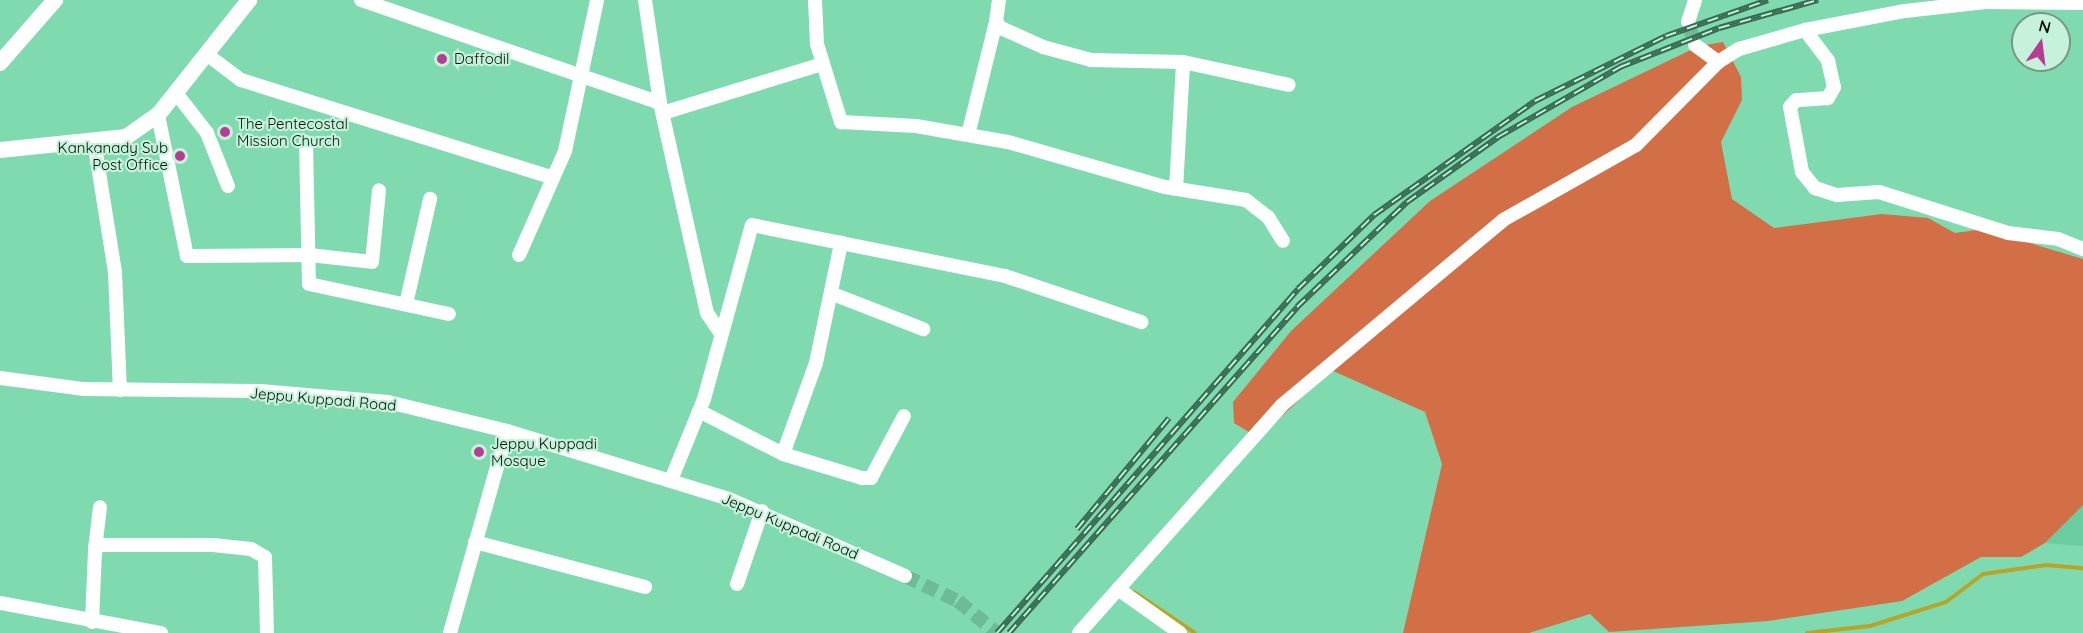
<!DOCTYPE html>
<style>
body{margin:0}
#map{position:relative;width:2083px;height:633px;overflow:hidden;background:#80daaf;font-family:Quicksand,sans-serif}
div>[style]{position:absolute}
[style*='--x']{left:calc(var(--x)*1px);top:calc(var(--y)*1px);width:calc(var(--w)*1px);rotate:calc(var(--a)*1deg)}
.built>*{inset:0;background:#6bcca0}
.forest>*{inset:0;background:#d36f46}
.stream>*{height:4px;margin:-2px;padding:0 2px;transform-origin:2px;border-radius:2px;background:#b5a62a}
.minor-tunnel>*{height:14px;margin-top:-7px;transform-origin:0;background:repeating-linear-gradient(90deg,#6dbc96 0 14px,transparent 0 21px)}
.minor>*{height:14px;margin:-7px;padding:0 7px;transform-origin:7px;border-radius:7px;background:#fff}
.major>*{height:16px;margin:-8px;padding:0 8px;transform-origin:8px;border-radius:8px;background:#fff}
.rail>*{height:6px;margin-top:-3px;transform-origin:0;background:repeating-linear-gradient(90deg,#c6f1da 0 11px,#386a51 0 22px);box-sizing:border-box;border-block:2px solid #386a51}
.dots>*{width:16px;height:16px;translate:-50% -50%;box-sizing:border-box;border:3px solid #c6f1da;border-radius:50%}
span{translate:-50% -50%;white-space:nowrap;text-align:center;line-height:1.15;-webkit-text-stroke:4.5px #c6f1da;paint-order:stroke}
.poi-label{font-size:15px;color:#001208}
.left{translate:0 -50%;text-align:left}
.right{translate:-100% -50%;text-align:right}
.street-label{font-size:15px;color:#001208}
.north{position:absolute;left:2011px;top:12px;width:60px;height:60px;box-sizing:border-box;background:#c6f1da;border:2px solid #779886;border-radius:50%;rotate:14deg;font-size:16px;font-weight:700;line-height:24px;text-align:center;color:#001208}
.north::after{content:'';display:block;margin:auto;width:21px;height:27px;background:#b63d91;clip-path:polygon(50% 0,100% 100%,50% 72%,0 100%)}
</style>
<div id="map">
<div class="built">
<i style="clip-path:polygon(2083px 505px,2083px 546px,2045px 543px,2079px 508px)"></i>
</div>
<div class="forest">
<i style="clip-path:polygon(1723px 42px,1741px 77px,1742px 100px,1721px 142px,1732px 199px,1774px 228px,1882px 214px,1928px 218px,1955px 233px,1983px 229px,2083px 259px,2083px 505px,2045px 543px,2021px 557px,1981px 557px,1902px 601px,1768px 621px,1609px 632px,1590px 614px,1529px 633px,1403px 633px,1442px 464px,1425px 412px,1331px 370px,1259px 438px,1234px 423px,1233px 402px,1291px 331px,1430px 201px,1572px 107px,1699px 46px)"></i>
</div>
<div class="stream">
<i style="--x:1134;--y:592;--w:73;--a:33.9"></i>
<i style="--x:1807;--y:633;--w:63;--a:-6.3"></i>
<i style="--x:1870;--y:626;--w:80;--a:-17.5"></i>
<i style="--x:1946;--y:602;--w:46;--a:-37.1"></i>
<i style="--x:1983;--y:574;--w:64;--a:-8.1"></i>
<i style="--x:2046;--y:565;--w:37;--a:5"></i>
</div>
<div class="minor-tunnel">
<i style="--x:1688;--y:22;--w:24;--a:73"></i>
<i style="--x:905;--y:576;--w:59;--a:25.3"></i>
<i style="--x:958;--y:601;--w:50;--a:39.4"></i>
</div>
<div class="minor">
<i style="--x:361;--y:0;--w:316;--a:19"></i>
<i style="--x:645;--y:0;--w:104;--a:81.7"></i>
<i style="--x:660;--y:103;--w:215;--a:77.4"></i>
<i style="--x:707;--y:313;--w:23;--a:56"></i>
<i style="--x:815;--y:0;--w:44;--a:87.4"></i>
<i style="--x:817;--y:44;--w:82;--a:72.9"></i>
<i style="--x:841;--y:122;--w:75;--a:3.1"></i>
<i style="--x:916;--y:126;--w:93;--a:9.9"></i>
<i style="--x:1008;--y:142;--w:163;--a:16"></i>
<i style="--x:1165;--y:187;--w:82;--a:9.1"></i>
<i style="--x:1246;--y:200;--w:28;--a:38"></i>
<i style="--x:1268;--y:217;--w:28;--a:58"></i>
<i style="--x:999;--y:0;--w:22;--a:98"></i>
<i style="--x:996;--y:22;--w:8;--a:50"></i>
<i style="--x:1001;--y:28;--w:46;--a:24.3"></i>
<i style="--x:1043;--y:47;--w:50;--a:15.2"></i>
<i style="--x:1091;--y:60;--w:92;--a:1.2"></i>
<i style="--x:1183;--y:62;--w:108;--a:12.2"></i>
<i style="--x:1688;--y:22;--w:23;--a:-72"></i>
<i style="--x:1805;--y:30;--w:39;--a:53"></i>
<i style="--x:1828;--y:61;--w:27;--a:77"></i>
<i style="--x:1834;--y:87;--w:13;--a:119"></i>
<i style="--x:1828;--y:98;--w:32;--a:176"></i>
<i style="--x:1796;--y:100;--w:9;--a:131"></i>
<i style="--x:1790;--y:107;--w:66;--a:79.5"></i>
<i style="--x:1802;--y:172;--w:21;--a:51"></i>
<i style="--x:1815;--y:188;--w:23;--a:18"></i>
<i style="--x:1837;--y:195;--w:42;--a:-4.1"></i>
<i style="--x:1879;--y:192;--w:135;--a:17.6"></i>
<i style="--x:2008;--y:233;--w:50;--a:6.8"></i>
<i style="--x:2058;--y:239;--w:27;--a:22"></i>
<i style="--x:1695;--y:45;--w:29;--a:36"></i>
<i style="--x:209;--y:56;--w:40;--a:37"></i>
<i style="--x:241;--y:80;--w:327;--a:17.4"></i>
<i style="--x:176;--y:93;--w:51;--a:52.2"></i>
<i style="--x:207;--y:133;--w:57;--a:68.4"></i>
<i style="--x:666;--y:112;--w:163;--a:-17.1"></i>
<i style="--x:158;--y:115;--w:144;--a:78.4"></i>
<i style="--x:187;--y:256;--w:122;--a:-0.5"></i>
<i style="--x:309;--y:255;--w:63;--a:6.3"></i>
<i style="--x:372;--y:262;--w:72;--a:-84.4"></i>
<i style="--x:968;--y:135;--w:116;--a:-76.1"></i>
<i style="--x:94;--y:141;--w:133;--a:80.9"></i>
<i style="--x:115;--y:272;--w:118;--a:87.6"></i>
<i style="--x:306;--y:142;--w:142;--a:88.8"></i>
<i style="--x:309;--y:284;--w:143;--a:12.1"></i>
<i style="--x:1176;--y:189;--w:127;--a:-86.8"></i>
<i style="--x:519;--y:255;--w:114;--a:-66.1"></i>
<i style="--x:565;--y:151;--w:154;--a:-78"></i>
<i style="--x:833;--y:294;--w:97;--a:21.3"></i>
<i style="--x:406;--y:304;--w:108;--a:-77.1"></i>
<i style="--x:0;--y:378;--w:85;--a:7.5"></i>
<i style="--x:84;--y:389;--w:176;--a:0.7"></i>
<i style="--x:260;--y:391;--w:128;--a:4.9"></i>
<i style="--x:388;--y:402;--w:122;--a:13.7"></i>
<i style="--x:507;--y:431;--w:232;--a:17"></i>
<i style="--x:729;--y:499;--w:192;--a:23.6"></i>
<i style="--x:699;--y:411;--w:94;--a:27.1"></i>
<i style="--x:783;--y:454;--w:83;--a:16.9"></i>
<i style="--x:862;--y:478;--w:9;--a:0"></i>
<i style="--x:871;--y:478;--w:70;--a:-62"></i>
<i style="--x:783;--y:454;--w:97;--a:-70.1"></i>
<i style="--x:816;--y:363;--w:123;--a:-78.2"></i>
<i style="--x:671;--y:480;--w:87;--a:-67.8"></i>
<i style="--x:704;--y:399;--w:180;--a:-74.6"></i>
<i style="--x:752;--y:225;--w:258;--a:11.4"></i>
<i style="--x:1005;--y:276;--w:144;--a:18.7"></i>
<i style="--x:475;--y:542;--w:176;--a:14.8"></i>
<i style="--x:95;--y:549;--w:42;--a:-83.2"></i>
<i style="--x:737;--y:584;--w:77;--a:-71.1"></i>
<i style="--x:1118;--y:589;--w:76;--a:35.4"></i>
<i style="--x:0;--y:603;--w:164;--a:10.6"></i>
<i style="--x:92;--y:622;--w:73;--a:-87.6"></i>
<i style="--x:95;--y:549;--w:7;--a:-34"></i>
<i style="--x:101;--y:545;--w:112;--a:0"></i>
<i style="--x:213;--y:545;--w:38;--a:6"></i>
<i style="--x:251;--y:549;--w:16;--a:30"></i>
<i style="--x:265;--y:557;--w:76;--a:88.5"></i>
<i style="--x:450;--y:633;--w:210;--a:-74.2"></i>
<i style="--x:1079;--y:633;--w:305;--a:-48.3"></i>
<i style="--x:1282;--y:405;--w:288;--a:-39.9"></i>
<i style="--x:1503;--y:220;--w:153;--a:-29.4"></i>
<i style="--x:1636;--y:145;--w:117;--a:-45.3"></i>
<i style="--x:1718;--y:62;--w:25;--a:-32"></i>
<i style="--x:1739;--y:49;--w:69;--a:-16.1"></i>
<i style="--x:1805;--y:30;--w:102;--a:-10.8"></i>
<i style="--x:1905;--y:11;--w:81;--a:-6.4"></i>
<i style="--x:1985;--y:2;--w:98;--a:0.6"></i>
</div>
<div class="major">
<i style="--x:0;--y:63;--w:84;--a:-48.9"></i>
<i style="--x:0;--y:150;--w:127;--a:-5.9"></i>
<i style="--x:126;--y:137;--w:39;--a:-35"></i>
<i style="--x:158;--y:115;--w:147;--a:-51.6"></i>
</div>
<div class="rail">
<i style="--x:1077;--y:529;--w:144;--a:-50.3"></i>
<i style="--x:997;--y:633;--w:457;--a:-48.8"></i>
<i style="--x:1298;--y:289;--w:106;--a:-44.2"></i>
<i style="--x:1374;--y:215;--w:197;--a:-35.3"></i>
<i style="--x:1535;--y:101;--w:146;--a:-26.4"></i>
<i style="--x:1666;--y:36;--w:108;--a:-19.4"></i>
<i style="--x:1009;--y:633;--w:435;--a:-48.5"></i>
<i style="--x:1297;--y:307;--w:152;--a:-43.7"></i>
<i style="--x:1407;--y:202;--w:112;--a:-35.5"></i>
<i style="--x:1498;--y:137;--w:141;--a:-29.8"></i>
<i style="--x:1620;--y:67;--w:106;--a:-21.5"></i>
<i style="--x:1719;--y:28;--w:103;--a:-15.8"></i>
</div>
<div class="dots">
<i style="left:442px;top:59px;background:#b63d91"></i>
<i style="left:225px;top:132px;background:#b63d91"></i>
<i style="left:180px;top:156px;background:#b63d91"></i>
<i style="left:479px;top:452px;background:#b63d91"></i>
</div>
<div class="poi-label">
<span class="left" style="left:454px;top:59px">Daffodil</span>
<span class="left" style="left:237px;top:132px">The Pentecostal<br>Mission Church</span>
<span class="right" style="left:168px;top:156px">Kankanady Sub<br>Post Office</span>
<span class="left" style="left:491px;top:452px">Jeppu Kuppadi<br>Mosque</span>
</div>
<div class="street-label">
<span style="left:323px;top:399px;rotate:5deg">Jeppu Kuppadi Road</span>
<span style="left:790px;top:526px;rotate:23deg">Jeppu Kuppadi Road</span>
</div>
<div class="north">N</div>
</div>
